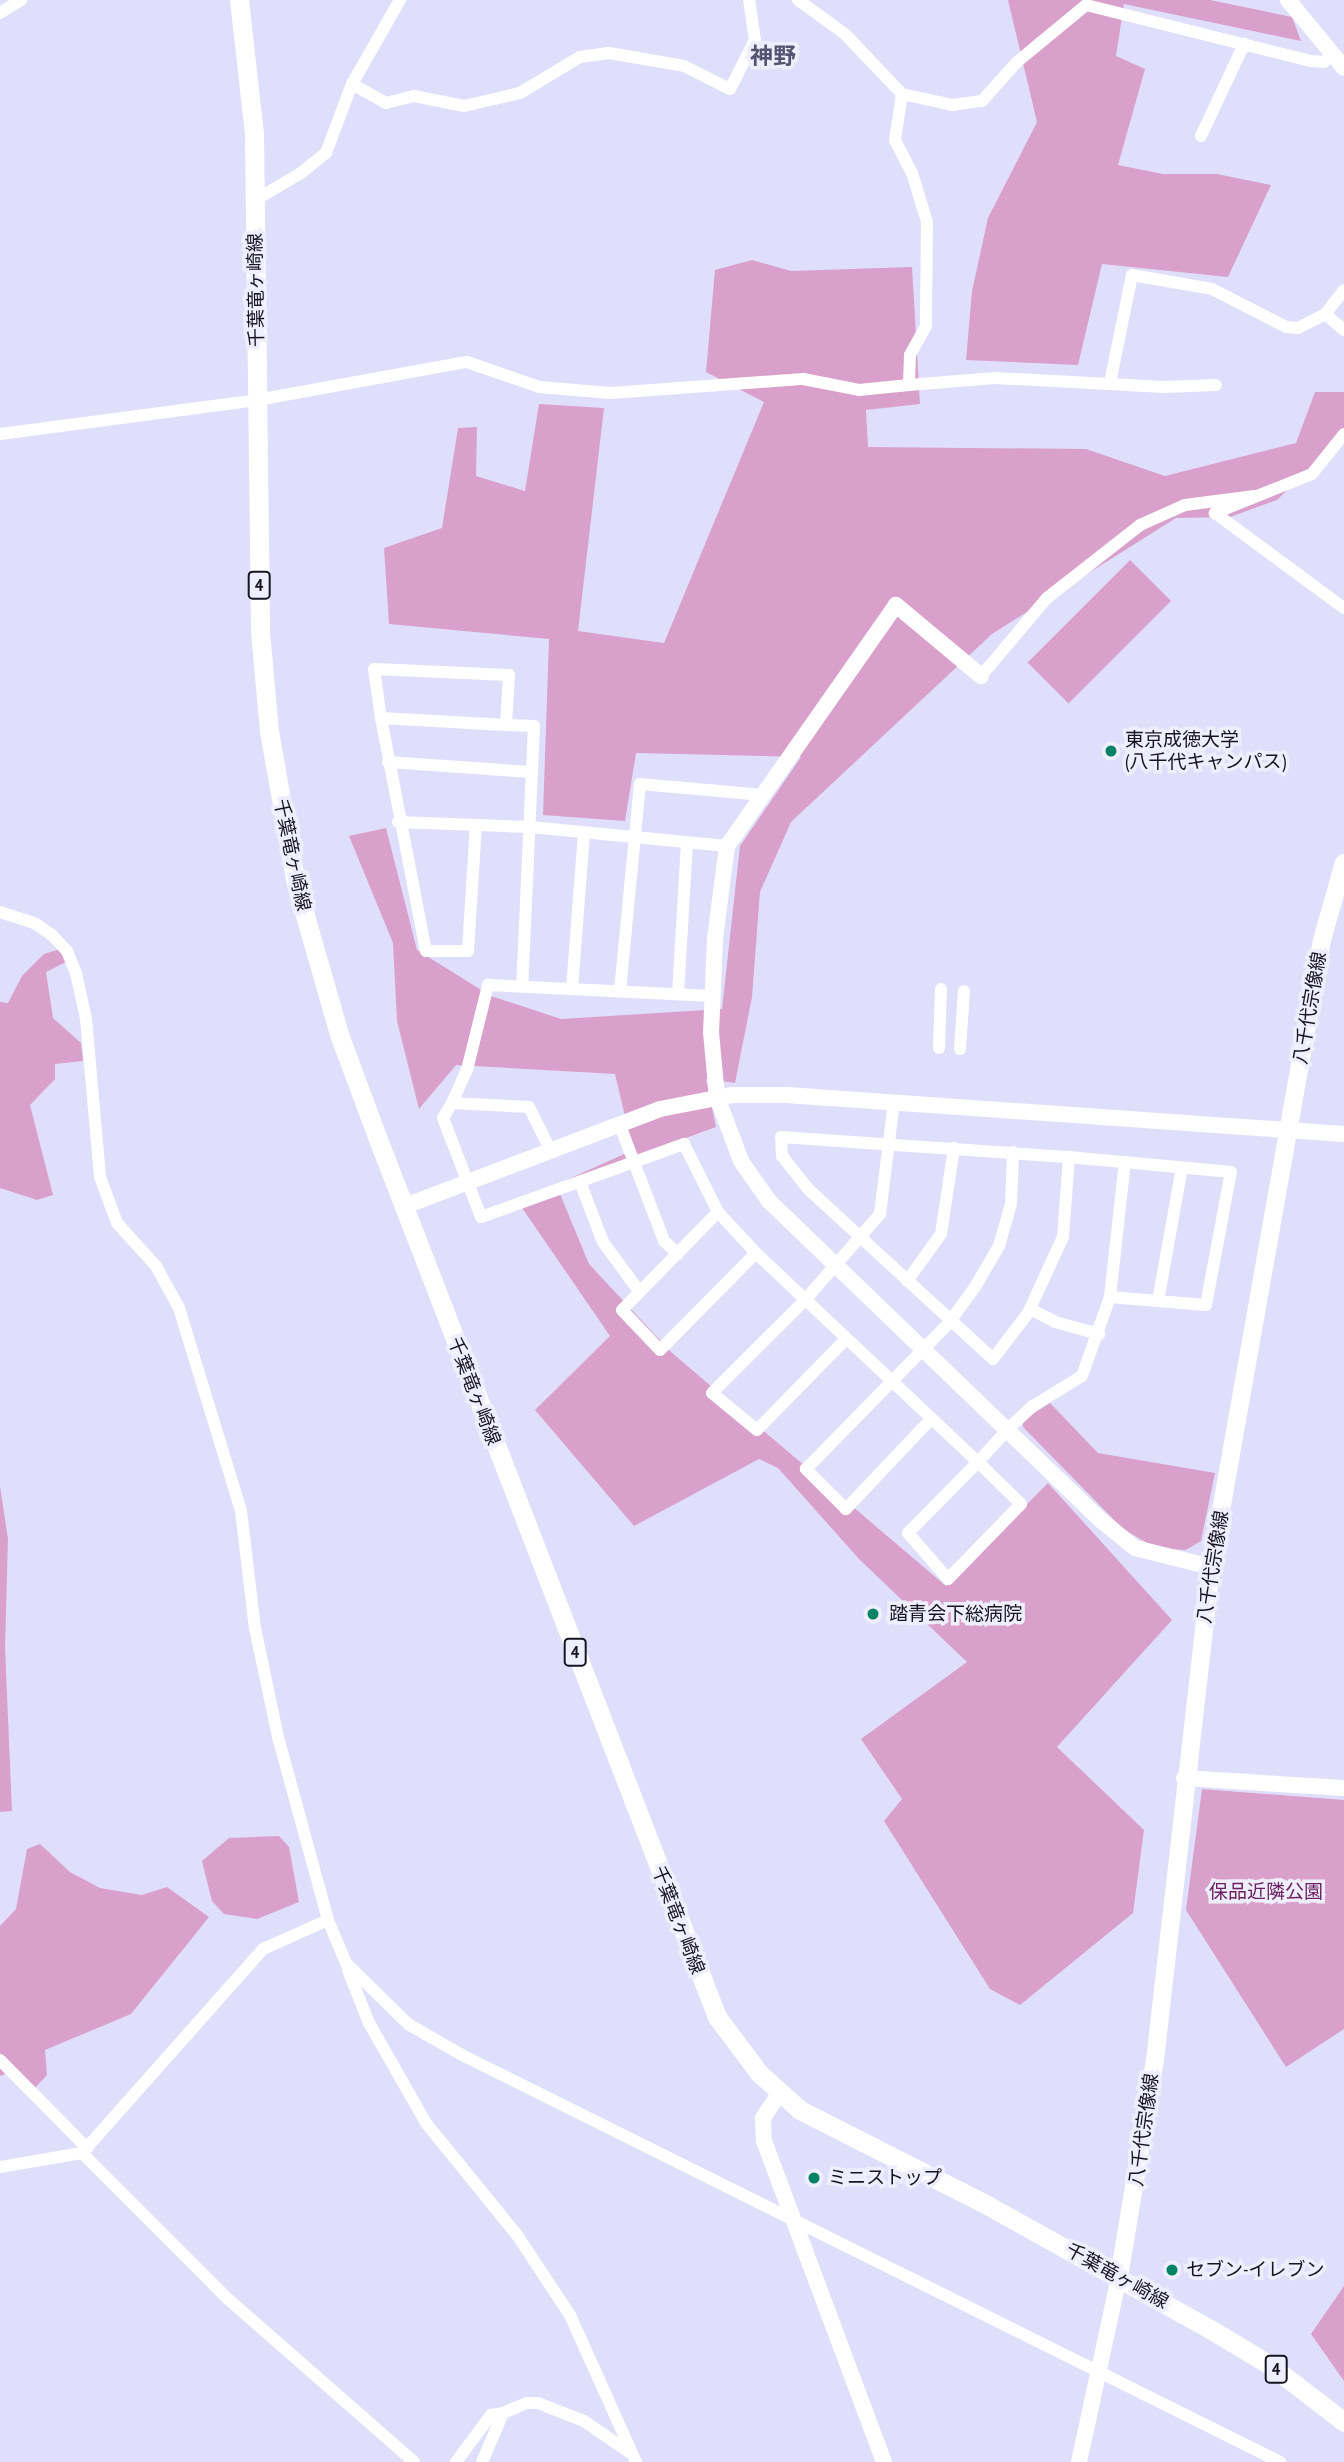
<!DOCTYPE html>
<meta charset="utf-8">
<style>
body{margin:0}
#map{position:relative;width:1344px;height:2462px;overflow:hidden;background:#e0dffb;font-family:"PT Sans Narrow","Noto Sans JP",sans-serif}
div>[style]{position:absolute}
[style*='--x']{left:calc(var(--x)*1px);top:calc(var(--y)*1px);width:calc(var(--w)*1px);rotate:calc(var(--a)*1deg)}
.green>*{inset:0;background:#d8a0cb;transform-origin:0 0}
.minor>*{height:12px;margin:-6px;padding:0 6px;transform-origin:6px;border-radius:6px;background:#fff}
.tertiary>*{height:16px;margin:-8px;padding:0 8px;transform-origin:8px;border-radius:8px;background:#fff}
.secondary>*{height:18px;margin:-9px;padding:0 9px;transform-origin:9px;border-radius:9px;background:#fff}
.primary>*{height:19px;margin:-9.5px;padding:0 9.5px;transform-origin:9.5px;border-radius:9.5px;background:#fff}
.dots>*{width:19px;height:19px;translate:-50% -50%;box-sizing:border-box;border:4px solid #efeefc;border-radius:50%}
span{translate:-50% -50%;white-space:nowrap;text-align:center;line-height:1.15;-webkit-text-stroke:7px #efeefc;paint-order:stroke}
.shield-label span{padding:2px 5px;background:#efeefc;border:2px solid;border-radius:5px;-webkit-text-stroke-width:0}
.shield-label{font-size:18px;color:#151420;font-weight:700}
.street-label{font-size:19px;color:#151420}
.poi-label{font-size:19px;color:#151420}
.left{translate:0 -50%;text-align:left}
.park-label{font-size:19px;color:#6c2061}
.quarter-label{font-size:23px;color:#555370;font-weight:700}
</style>
<div id="map">
<div class="green">
<i style="clip-path:polygon(1008px 0,1210px 0,1292px 17px,1301px 41px,1124px 4px,1116px 56px,1145px 69px,1118px 165px,1163px 174px,1217px 174px,1271px 185px,1228px 277px,1102px 264px,1078px 365px,966px 360px,972px 291px,988px 218px,1037px 122px)"></i>
<i style="clip-path:polygon(752px 260px,791px 271px,912px 267px,920px 404px,866px 410px,868px 447px,1086px 449px,1165px 476px,1296px 443px,1315px 392px,1344px 392px,1344px 435px,1277px 500px,1230px 517px,1176px 518px,992px 634px,791px 822px,760px 892px,752px 997px,735px 1083px,706px 1079px,716px 1127px,647px 1152px,560px 1194px,589px 1264px,671px 1352px,946px 1586px,1048px 1483px,1172px 1620px,1057px 1747px,1144px 1830px,1133px 1913px,1020px 2005px,990px 1989px,884px 1821px,902px 1799px,861px 1739px,967px 1662px,859px 1559px,778px 1468px,759px 1459px,634px 1526px,535px 1410px,610px 1336px,518px 1202px,633px 1150px,615px 1074px,456px 1065px,419px 1109px,397px 1021px,393px 943px,349px 836px,386px 828px,417px 950px,491px 996px,561px 1019px,722px 1009px,740px 846px,801px 757px,636px 753px,625px 821px,543px 815px,549px 639px,389px 624px,384px 548px,442px 528px,458px 428px,477px 427px,476px 476px,525px 491px,539px 404px,604px 408px,578px 631px,664px 643px,764px 402px,706px 372px,715px 270px)"></i>
<i style="left:1130px;top:560px;width:58px;height:145px;rotate:45deg"></i>
<i style="clip-path:polygon(60px 949px,68px 961px,46px 972px,53px 1018px,81px 1043px,83px 1061px,55px 1064px,55px 1079px,30px 1105px,53px 1195px,37px 1200px,0 1188px,0 1002px,8px 1003px,22px 976px,44px 954px)"></i>
<i style="clip-path:polygon(1050px 1403px,1098px 1453px,1215px 1473px,1201px 1541px,1186px 1550px,1156px 1548px,1123px 1529px,1023px 1427px,1023px 1420px)"></i>
<i style="clip-path:polygon(0 1486px,8px 1539px,5px 1648px,12px 1811px,0 1812px)"></i>
<i style="clip-path:polygon(1202px 1789px,1344px 1800px,1344px 2029px,1286px 2067px,1186px 1910px)"></i>
<i style="clip-path:polygon(279px 1836px,289px 1847px,299px 1902px,257px 1919px,224px 1914px,212px 1901px,202px 1861px,229px 1838px)"></i>
<i style="clip-path:polygon(40px 1844px,70px 1872px,100px 1888px,142px 1895px,167px 1887px,209px 1917px,131px 2014px,45px 2050px,47px 2075px,35px 2088px,8px 2073px,0 2076px,0 1926px,16px 1909px,27px 1849px)"></i>
<i style="clip-path:polygon(1344px 2286px,1344px 2381px,1311px 2334px)"></i>
</div>
<div class="minor">
<i style="--x:798;--y:0;--w:58;--a:35.9"></i>
<i style="--x:845;--y:34;--w:83;--a:46.5"></i>
<i style="--x:902;--y:94;--w:47;--a:98.7"></i>
<i style="--x:895;--y:140;--w:37;--a:63"></i>
<i style="--x:912;--y:173;--w:51;--a:73"></i>
<i style="--x:927;--y:222;--w:104;--a:90.6"></i>
<i style="--x:926;--y:326;--w:33;--a:119"></i>
<i style="--x:910;--y:355;--w:30;--a:92"></i>
<i style="--x:909;--y:385;--w:86;--a:-4.7"></i>
<i style="--x:995;--y:378;--w:170;--a:3"></i>
<i style="--x:1165;--y:387;--w:51;--a:-2.2"></i>
<i style="--x:0;--y:13;--w:25;--a:-32"></i>
<i style="--x:352;--y:84;--w:39;--a:29"></i>
<i style="--x:386;--y:103;--w:29;--a:-14"></i>
<i style="--x:414;--y:96;--w:51;--a:11.3"></i>
<i style="--x:464;--y:106;--w:57;--a:-13.1"></i>
<i style="--x:520;--y:93;--w:70;--a:-31"></i>
<i style="--x:580;--y:57;--w:29;--a:-8"></i>
<i style="--x:609;--y:53;--w:76;--a:9.8"></i>
<i style="--x:684;--y:66;--w:51;--a:26.6"></i>
<i style="--x:730;--y:89;--w:55;--a:-63"></i>
<i style="--x:755;--y:40;--w:40;--a:-98.5"></i>
<i style="--x:902;--y:94;--w:51;--a:12.4"></i>
<i style="--x:952;--y:105;--w:30;--a:-8"></i>
<i style="--x:982;--y:101;--w:52;--a:-48.1"></i>
<i style="--x:1017;--y:62;--w:89;--a:-39.6"></i>
<i style="--x:1086;--y:5;--w:232;--a:14"></i>
<i style="--x:1311;--y:61;--w:13;--a:4"></i>
<i style="--x:1324;--y:62;--w:10;--a:-45"></i>
<i style="--x:1201;--y:136;--w:102;--a:-64.9"></i>
<i style="--x:255;--y:200;--w:53;--a:-30.4"></i>
<i style="--x:301;--y:173;--w:32;--a:-39"></i>
<i style="--x:326;--y:153;--w:74;--a:-69.4"></i>
<i style="--x:352;--y:84;--w:97;--a:-60.3"></i>
<i style="--x:1344;--y:290;--w:31;--a:128"></i>
<i style="--x:1325;--y:314;--w:25;--a:40"></i>
<i style="--x:1110;--y:383;--w:110;--a:-78.5"></i>
<i style="--x:1132;--y:275;--w:81;--a:9.9"></i>
<i style="--x:1212;--y:289;--w:83;--a:27.2"></i>
<i style="--x:1286;--y:327;--w:12;--a:5"></i>
<i style="--x:1298;--y:328;--w:30;--a:-27"></i>
<i style="--x:0;--y:434;--w:259;--a:-7.5"></i>
<i style="--x:257;--y:400;--w:213;--a:-10.3"></i>
<i style="--x:467;--y:362;--w:76;--a:19.1"></i>
<i style="--x:539;--y:387;--w:72;--a:4.8"></i>
<i style="--x:611;--y:393;--w:193;--a:-4.2"></i>
<i style="--x:803;--y:379;--w:57;--a:11.1"></i>
<i style="--x:859;--y:390;--w:50;--a:-5.7"></i>
<i style="--x:1344;--y:434;--w:51;--a:128.7"></i>
<i style="--x:1312;--y:474;--w:105;--a:158.1"></i>
<i style="--x:1215;--y:513;--w:160;--a:36.4"></i>
<i style="--x:981;--y:676;--w:102;--a:-49.8"></i>
<i style="--x:1047;--y:598;--w:118;--a:-38.1"></i>
<i style="--x:1140;--y:525;--w:49;--a:-24"></i>
<i style="--x:1185;--y:505;--w:70;--a:-7.4"></i>
<i style="--x:381;--y:718;--w:237;--a:79.1"></i>
<i style="--x:426;--y:951;--w:42;--a:0"></i>
<i style="--x:468;--y:951;--w:126;--a:-86.4"></i>
<i style="--x:506;--y:725;--w:50;--a:-86.6"></i>
<i style="--x:509;--y:675;--w:135;--a:-177.5"></i>
<i style="--x:374;--y:669;--w:49;--a:81.9"></i>
<i style="--x:381;--y:718;--w:125;--a:3.2"></i>
<i style="--x:506;--y:725;--w:28;--a:2"></i>
<i style="--x:534;--y:726;--w:260;--a:92.6"></i>
<i style="--x:388;--y:762;--w:144;--a:4"></i>
<i style="--x:398;--y:822;--w:132;--a:2.2"></i>
<i style="--x:530;--y:827;--w:198;--a:5.5"></i>
<i style="--x:0;--y:912;--w:38;--a:18"></i>
<i style="--x:36;--y:924;--w:19;--a:35"></i>
<i style="--x:52;--y:935;--w:22;--a:47"></i>
<i style="--x:67;--y:951;--w:24;--a:68"></i>
<i style="--x:76;--y:973;--w:47;--a:77.7"></i>
<i style="--x:86;--y:1019;--w:159;--a:84.9"></i>
<i style="--x:100;--y:1177;--w:49;--a:69.7"></i>
<i style="--x:117;--y:1223;--w:58;--a:47.8"></i>
<i style="--x:156;--y:1266;--w:48;--a:61.3"></i>
<i style="--x:179;--y:1308;--w:212;--a:73"></i>
<i style="--x:241;--y:1511;--w:118;--a:83.2"></i>
<i style="--x:255;--y:1628;--w:111;--a:78.1"></i>
<i style="--x:278;--y:1737;--w:190;--a:74.7"></i>
<i style="--x:328;--y:1920;--w:47;--a:67.3"></i>
<i style="--x:346;--y:1963;--w:87;--a:44.5"></i>
<i style="--x:408;--y:2024;--w:62;--a:29.9"></i>
<i style="--x:462;--y:2055;--w:914;--a:26.45"></i>
<i style="--x:572;--y:989;--w:157;--a:-85.6"></i>
<i style="--x:620;--y:991;--w:208;--a:-84.5"></i>
<i style="--x:640;--y:784;--w:124;--a:5.1"></i>
<i style="--x:678;--y:994;--w:152;--a:-86.6"></i>
<i style="--x:939;--y:1048;--w:59;--a:-88.1"></i>
<i style="--x:960;--y:1049;--w:58;--a:-86.1"></i>
<i style="--x:452;--y:1103;--w:36;--a:-66"></i>
<i style="--x:467;--y:1070;--w:88;--a:-76.1"></i>
<i style="--x:488;--y:985;--w:225;--a:2.8"></i>
<i style="--x:619;--y:1123;--w:126;--a:69.1"></i>
<i style="--x:664;--y:1241;--w:19;--a:43"></i>
<i style="--x:781;--y:1137;--w:289;--a:4"></i>
<i style="--x:1069;--y:1157;--w:80;--a:94.3"></i>
<i style="--x:1063;--y:1237;--w:84;--a:114.7"></i>
<i style="--x:1028;--y:1313;--w:58;--a:127.3"></i>
<i style="--x:993;--y:1359;--w:250;--a:-137.4"></i>
<i style="--x:809;--y:1190;--w:43;--a:-128.5"></i>
<i style="--x:782;--y:1156;--w:19;--a:-93"></i>
<i style="--x:550;--y:1149;--w:47;--a:-116.6"></i>
<i style="--x:529;--y:1107;--w:77;--a:-177"></i>
<i style="--x:452;--y:1103;--w:17;--a:121"></i>
<i style="--x:443;--y:1118;--w:106;--a:69"></i>
<i style="--x:481;--y:1217;--w:216;--a:-19.8"></i>
<i style="--x:684;--y:1144;--w:76;--a:63.4"></i>
<i style="--x:718;--y:1212;--w:56;--a:47.2"></i>
<i style="--x:756;--y:1253;--w:305;--a:43.3"></i>
<i style="--x:978;--y:1462;--w:60;--a:44.3"></i>
<i style="--x:1021;--y:1504;--w:105;--a:134.2"></i>
<i style="--x:948;--y:1579;--w:61;--a:-131"></i>
<i style="--x:908;--y:1533;--w:100;--a:-45.4"></i>
<i style="--x:978;--y:1462;--w:46;--a:-47.6"></i>
<i style="--x:1009;--y:1428;--w:33;--a:-43"></i>
<i style="--x:1033;--y:1406;--w:57;--a:-31.5"></i>
<i style="--x:1082;--y:1376;--w:84;--a:-70.5"></i>
<i style="--x:1110;--y:1297;--w:96;--a:4.8"></i>
<i style="--x:1206;--y:1305;--w:135;--a:-79.4"></i>
<i style="--x:1231;--y:1172;--w:163;--a:-174.7"></i>
<i style="--x:580;--y:1182;--w:64;--a:69"></i>
<i style="--x:603;--y:1242;--w:61;--a:53.7"></i>
<i style="--x:718;--y:1212;--w:137;--a:134.4"></i>
<i style="--x:622;--y:1310;--w:55;--a:46.5"></i>
<i style="--x:660;--y:1350;--w:136;--a:-45.3"></i>
<i style="--x:907;--y:1281;--w:58;--a:-54.1"></i>
<i style="--x:941;--y:1234;--w:87;--a:-81.4"></i>
<i style="--x:1110;--y:1297;--w:136;--a:-83.7"></i>
<i style="--x:1158;--y:1301;--w:135;--a:-79.8"></i>
<i style="--x:1030;--y:1309;--w:28;--a:27"></i>
<i style="--x:1055;--y:1322;--w:46;--a:15.3"></i>
<i style="--x:846;--y:1339;--w:127;--a:134.4"></i>
<i style="--x:757;--y:1430;--w:58;--a:-140.6"></i>
<i style="--x:712;--y:1393;--w:132;--a:-45"></i>
<i style="--x:805;--y:1300;--w:114;--a:-48.9"></i>
<i style="--x:880;--y:1214;--w:113;--a:-82.9"></i>
<i style="--x:931;--y:1419;--w:124;--a:133.4"></i>
<i style="--x:846;--y:1509;--w:57;--a:-135"></i>
<i style="--x:806;--y:1469;--w:204;--a:-45.6"></i>
<i style="--x:949;--y:1323;--w:44;--a:-54.2"></i>
<i style="--x:975;--y:1287;--w:48;--a:-59.7"></i>
<i style="--x:999;--y:1246;--w:44;--a:-74.1"></i>
<i style="--x:1011;--y:1204;--w:52;--a:-87.8"></i>
<i style="--x:348;--y:1970;--w:57;--a:68.4"></i>
<i style="--x:369;--y:2023;--w:115;--a:60.3"></i>
<i style="--x:426;--y:2123;--w:144;--a:50.9"></i>
<i style="--x:517;--y:2235;--w:96;--a:56.5"></i>
<i style="--x:570;--y:2315;--w:161;--a:65.8"></i>
<i style="--x:0;--y:2060;--w:124;--a:45.3"></i>
<i style="--x:82;--y:2153;--w:206;--a:45"></i>
<i style="--x:228;--y:2299;--w:247;--a:41.2"></i>
<i style="--x:0;--y:2167;--w:83;--a:-9.7"></i>
<i style="--x:82;--y:2153;--w:273;--a:-48.4"></i>
<i style="--x:263;--y:1949;--w:71;--a:-24"></i>
<i style="--x:456;--y:2462;--w:59;--a:-53.3"></i>
<i style="--x:491;--y:2415;--w:12;--a:-9"></i>
<i style="--x:482;--y:2462;--w:53;--a:-66.8"></i>
<i style="--x:503;--y:2413;--w:25;--a:-23"></i>
<i style="--x:526;--y:2403;--w:12;--a:0"></i>
<i style="--x:538;--y:2403;--w:49;--a:21.4"></i>
<i style="--x:584;--y:2421;--w:55;--a:34.6"></i>
</div>
<div class="tertiary">
<i style="--x:1288;--y:0;--w:88;--a:50.5"></i>
<i style="--x:981;--y:676;--w:111;--a:-140.1"></i>
<i style="--x:896;--y:605;--w:294;--a:125"></i>
<i style="--x:727;--y:846;--w:93;--a:97.4"></i>
<i style="--x:715;--y:938;--w:94;--a:92.4"></i>
<i style="--x:711;--y:1032;--w:65;--a:84.7"></i>
<i style="--x:717;--y:1097;--w:68;--a:69.4"></i>
<i style="--x:741;--y:1161;--w:49;--a:55"></i>
<i style="--x:769;--y:1201;--w:462;--a:43.9"></i>
<i style="--x:1102;--y:1521;--w:43;--a:39.3"></i>
<i style="--x:1135;--y:1548;--w:78;--a:14"></i>
<i style="--x:405;--y:1206;--w:273;--a:-20.8"></i>
<i style="--x:660;--y:1109;--w:73;--a:-11"></i>
<i style="--x:732;--y:1095;--w:55;--a:0"></i>
<i style="--x:787;--y:1095;--w:558;--a:4.01"></i>
<i style="--x:1184;--y:1778;--w:160;--a:3.6"></i>
<i style="--x:779;--y:2094;--w:29;--a:124"></i>
<i style="--x:763;--y:2118;--w:23;--a:88"></i>
<i style="--x:764;--y:2141;--w:343;--a:69.5"></i>
<i style="--x:1079;--y:2462;--w:189;--a:-77.8"></i>
</div>
<div class="secondary">
<i style="--x:1119;--y:2277;--w:220;--a:-80.6"></i>
<i style="--x:1155;--y:2060;--w:496;--a:-83.5"></i>
<i style="--x:1211;--y:1567;--w:637;--a:-79.96"></i>
<i style="--x:1322;--y:940;--w:80;--a:-74.1"></i>
</div>
<div class="primary">
<i style="--x:239;--y:0;--w:135;--a:83.6"></i>
<i style="--x:254;--y:134;--w:498;--a:89.3"></i>
<i style="--x:260;--y:632;--w:99;--a:84.8"></i>
<i style="--x:269;--y:731;--w:155;--a:80"></i>
<i style="--x:296;--y:884;--w:159;--a:74"></i>
<i style="--x:340;--y:1037;--w:103;--a:69.6"></i>
<i style="--x:376;--y:1134;--w:947;--a:68.88"></i>
<i style="--x:717;--y:2017;--w:70;--a:53.1"></i>
<i style="--x:759;--y:2073;--w:55;--a:42.1"></i>
<i style="--x:800;--y:2110;--w:210;--a:26.9"></i>
<i style="--x:987;--y:2205;--w:255;--a:29.1"></i>
<i style="--x:1210;--y:2329;--w:70;--a:31"></i>
<i style="--x:1270;--y:2365;--w:93;--a:37.6"></i>
</div>
<div class="dots">
<i style="left:1111px;top:751px;background:#008365"></i>
<i style="left:873px;top:1614px;background:#008365"></i>
<i style="left:814px;top:2178px;background:#008365"></i>
<i style="left:1172px;top:2270px;background:#008365"></i>
</div>
<div class="shield-label">
<span style="left:259px;top:585px">4</span>
<span style="left:575px;top:1652px">4</span>
<span style="left:1276px;top:2369px">4</span>
</div>
<div class="street-label">
<span style="left:256px;top:290px;rotate:-91deg">千葉竜ヶ崎線</span>
<span style="left:292px;top:855px;rotate:78deg">千葉竜ヶ崎線</span>
<span style="left:1310px;top:1008px;rotate:-80deg">八千代宗像線</span>
<span style="left:474px;top:1391px;rotate:69deg">千葉竜ヶ崎線</span>
<span style="left:1213px;top:1567px;rotate:-81deg">八千代宗像線</span>
<span style="left:678px;top:1920px;rotate:69deg">千葉竜ヶ崎線</span>
<span style="left:1144px;top:2130px;rotate:-82deg">八千代宗像線</span>
<span style="left:1117px;top:2276px;rotate:29deg">千葉竜ヶ崎線</span>
</div>
<div class="poi-label">
<span class="left" style="left:1125px;top:751px">東京成徳大学<br>(八千代キャンパス)</span>
<span class="left" style="left:889px;top:1614px">踏青会下総病院</span>
<span class="left" style="left:828px;top:2178px">ミニストップ</span>
<span class="left" style="left:1186px;top:2270px">セブン-イレブン</span>
</div>
<div class="park-label">
<span style="left:1266px;top:1892px">保品近隣公園</span>
</div>
<div class="quarter-label">
<span style="left:773px;top:56px">神野</span>
</div>
</div>
